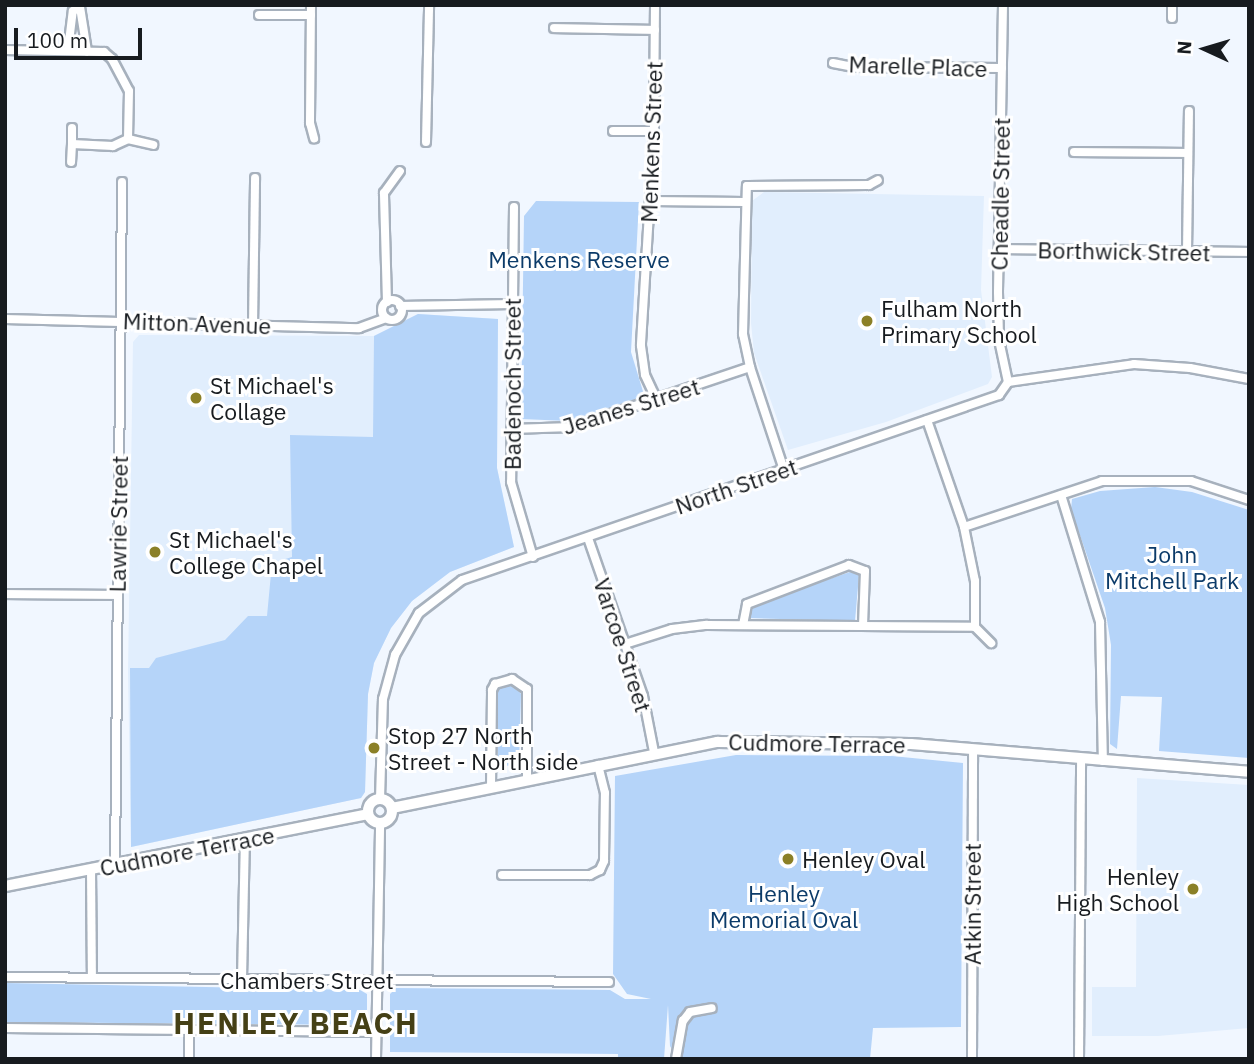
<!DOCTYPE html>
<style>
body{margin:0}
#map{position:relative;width:1254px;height:1064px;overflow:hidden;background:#f1f7ff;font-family:"IBM Plex Sans",sans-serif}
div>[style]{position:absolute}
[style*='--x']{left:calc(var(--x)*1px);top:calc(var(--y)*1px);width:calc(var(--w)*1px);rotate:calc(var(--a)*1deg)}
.built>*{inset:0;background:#e1eefd}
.green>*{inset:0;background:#b5d4f9}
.roads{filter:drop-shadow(2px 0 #a7b1bd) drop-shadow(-2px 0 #a7b1bd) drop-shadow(0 2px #a7b1bd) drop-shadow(0 -2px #a7b1bd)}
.minor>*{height:8px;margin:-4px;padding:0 4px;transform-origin:4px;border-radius:4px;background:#fff}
.minor>.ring{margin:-4px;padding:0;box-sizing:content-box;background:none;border:8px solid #fff;border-radius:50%}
.tertiary>*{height:10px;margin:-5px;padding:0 5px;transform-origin:5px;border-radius:5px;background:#fff}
.tertiary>.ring{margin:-5px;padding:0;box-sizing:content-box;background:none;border:10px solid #fff;border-radius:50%}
.dots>*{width:19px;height:19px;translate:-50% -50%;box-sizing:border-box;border:4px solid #fff;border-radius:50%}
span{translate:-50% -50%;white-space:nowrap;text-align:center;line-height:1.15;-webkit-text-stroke:6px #fff;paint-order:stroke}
.street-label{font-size:23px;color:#171b1f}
.park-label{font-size:23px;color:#0c3b69}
.poi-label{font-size:23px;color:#171b1f}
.left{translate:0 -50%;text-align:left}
.right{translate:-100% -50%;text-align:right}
.district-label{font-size:30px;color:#454016;font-weight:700;letter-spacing:2px}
.frame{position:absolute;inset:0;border:7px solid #171b1f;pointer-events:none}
.north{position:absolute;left:1170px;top:14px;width:70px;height:70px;-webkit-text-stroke:5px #fff;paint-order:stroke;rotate:274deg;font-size:19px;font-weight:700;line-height:28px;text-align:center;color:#171b1f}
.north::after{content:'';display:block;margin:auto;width:24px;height:32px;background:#171b1f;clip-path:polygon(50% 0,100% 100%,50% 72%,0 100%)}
.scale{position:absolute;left:14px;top:28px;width:128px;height:32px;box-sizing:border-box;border:4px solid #171b1f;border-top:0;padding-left:9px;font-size:21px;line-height:24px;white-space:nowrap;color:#171b1f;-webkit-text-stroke:5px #fff;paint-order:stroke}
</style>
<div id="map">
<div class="built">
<i style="clip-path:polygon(764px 192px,984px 196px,981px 290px,992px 377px,988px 384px,886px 422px,788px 450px,754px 353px,751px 323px,752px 201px)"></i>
<i style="clip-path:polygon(418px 314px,498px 319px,497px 468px,514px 547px,450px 572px,412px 601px,391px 628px,374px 663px,368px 694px,365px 792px,361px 798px,131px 847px,128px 672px,133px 342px,139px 335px,374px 336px)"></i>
<i style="clip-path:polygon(1137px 778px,1249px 785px,1249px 1028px,1158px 1036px,1092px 1036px,1092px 987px,1136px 987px)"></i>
</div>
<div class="green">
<i style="clip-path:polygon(536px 201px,639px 202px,631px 352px,645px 398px,568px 421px,521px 419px,524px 216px)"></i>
<i style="clip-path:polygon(418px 314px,498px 319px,497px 468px,514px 547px,450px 572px,412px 601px,391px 628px,374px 663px,368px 694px,365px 792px,361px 798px,131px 847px,130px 668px,149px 668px,156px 658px,225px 640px,248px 616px,267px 616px,272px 563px,292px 557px,290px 435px,373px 437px,374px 336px)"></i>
<i style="clip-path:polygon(1155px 487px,1192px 492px,1249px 510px,1249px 758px,1159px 751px,1162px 697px,1121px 696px,1117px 749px,1110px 744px,1111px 645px,1105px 608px,1071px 509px,1072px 499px,1100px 491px)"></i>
<i style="clip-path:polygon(850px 572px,859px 575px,855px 621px,748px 618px,755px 604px)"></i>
<i style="clip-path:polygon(514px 684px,521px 694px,519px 765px,502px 766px,498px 763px,498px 689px)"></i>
<i style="clip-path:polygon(736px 755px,892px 756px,963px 763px,961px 1027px,873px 1028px,870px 1059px,677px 1059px,670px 1046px,668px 1005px,664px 1059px,618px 1059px,618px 1054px,390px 1052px,390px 994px,396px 988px,610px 990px,625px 999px,651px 999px,627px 994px,613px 974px,615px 776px)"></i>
<i style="clip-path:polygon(5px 983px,360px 990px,367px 994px,367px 1017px,358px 1025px,5px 1022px)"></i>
</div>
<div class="roads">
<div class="minor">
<i style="--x:311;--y:5;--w:118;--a:90.5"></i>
<i style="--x:310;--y:123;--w:16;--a:75"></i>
<i style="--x:655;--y:5;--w:126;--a:90.5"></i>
<i style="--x:654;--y:131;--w:215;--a:93.5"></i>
<i style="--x:641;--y:346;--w:29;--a:82"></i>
<i style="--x:645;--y:375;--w:29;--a:65"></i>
<i style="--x:1003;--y:5;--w:287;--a:91"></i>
<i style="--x:998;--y:292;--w:48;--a:88.8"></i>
<i style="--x:999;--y:340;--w:43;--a:77.9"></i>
<i style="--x:259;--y:15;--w:52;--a:0"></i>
<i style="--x:1172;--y:18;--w:13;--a:-90"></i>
<i style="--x:554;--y:28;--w:101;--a:1.1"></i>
<i style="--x:5;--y:50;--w:99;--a:1.2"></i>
<i style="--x:104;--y:52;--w:11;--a:41"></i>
<i style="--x:112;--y:59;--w:36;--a:62"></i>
<i style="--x:129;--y:91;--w:48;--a:91.2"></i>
<i style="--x:128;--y:139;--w:17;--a:155"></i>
<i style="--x:113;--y:146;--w:41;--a:-177.2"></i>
<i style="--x:72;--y:144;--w:18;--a:93"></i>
<i style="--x:68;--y:50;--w:39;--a:-83"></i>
<i style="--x:73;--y:11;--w:8;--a:-30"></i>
<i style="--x:80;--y:7;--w:45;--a:81"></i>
<i style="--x:833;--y:63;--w:20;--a:11"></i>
<i style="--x:853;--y:67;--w:149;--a:0.4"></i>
<i style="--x:613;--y:131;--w:41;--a:0"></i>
<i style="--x:128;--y:139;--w:26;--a:13"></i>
<i style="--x:426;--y:142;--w:137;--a:-88.7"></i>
<i style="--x:72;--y:144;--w:16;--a:-90"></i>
<i style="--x:1074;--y:152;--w:114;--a:0.5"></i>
<i style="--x:651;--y:201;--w:93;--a:0.6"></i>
<i style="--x:514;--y:207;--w:275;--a:90.6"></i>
<i style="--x:511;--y:482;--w:78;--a:73.7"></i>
<i style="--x:1000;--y:249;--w:249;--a:0.7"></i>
<i style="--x:1187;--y:252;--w:141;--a:-89.2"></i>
<i class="ring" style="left:382px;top:300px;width:12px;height:12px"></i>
<i style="--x:387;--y:302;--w:109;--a:-91.6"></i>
<i style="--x:384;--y:193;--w:27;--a:-54"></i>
<i style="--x:400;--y:306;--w:112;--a:-1"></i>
<i style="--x:5;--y:319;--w:354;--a:1.5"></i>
<i style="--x:359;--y:328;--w:29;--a:-20"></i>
<i style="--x:253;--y:326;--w:148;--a:-89.2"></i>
<i style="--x:1008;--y:382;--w:127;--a:-8.1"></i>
<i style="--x:1134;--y:364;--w:56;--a:4.1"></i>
<i style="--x:1190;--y:368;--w:60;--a:10.6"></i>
<i style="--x:927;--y:420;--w:113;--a:70.9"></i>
<i style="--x:964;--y:527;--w:55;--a:78.5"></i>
<i style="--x:975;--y:581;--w:46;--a:90"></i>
<i style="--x:511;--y:429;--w:61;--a:-1.9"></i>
<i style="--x:572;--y:427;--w:188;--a:-18.6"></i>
<i style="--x:784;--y:470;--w:108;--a:-108.3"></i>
<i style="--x:750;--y:367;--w:34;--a:-102"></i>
<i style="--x:743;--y:334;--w:148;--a:-88.5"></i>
<i style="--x:747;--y:186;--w:122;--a:-0.5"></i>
<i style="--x:869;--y:185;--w:10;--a:-29"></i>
<i style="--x:1061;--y:495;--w:133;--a:72.9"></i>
<i style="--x:1100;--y:622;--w:139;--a:88.8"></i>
<i style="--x:964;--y:527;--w:145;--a:-18.4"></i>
<i style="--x:1102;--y:481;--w:89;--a:0"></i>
<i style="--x:1191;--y:481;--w:61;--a:18.1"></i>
<i style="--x:588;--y:538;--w:167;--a:70.8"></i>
<i style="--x:643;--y:696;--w:57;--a:78.9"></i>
<i style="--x:5;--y:594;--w:112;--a:0.5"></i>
<i style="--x:743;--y:625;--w:21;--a:-79"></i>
<i style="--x:747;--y:604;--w:109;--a:-20.9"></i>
<i style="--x:849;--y:565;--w:17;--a:21"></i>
<i style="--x:865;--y:571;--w:55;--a:92.1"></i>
<i style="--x:975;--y:627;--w:23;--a:45"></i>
<i style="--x:625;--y:644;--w:49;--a:-17.7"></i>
<i style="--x:672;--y:629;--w:35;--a:-7"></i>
<i style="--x:707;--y:625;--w:268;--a:0.4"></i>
<i style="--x:491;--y:788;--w:98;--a:-89.4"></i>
<i style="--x:492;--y:690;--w:7;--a:-63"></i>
<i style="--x:495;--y:684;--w:18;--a:-16"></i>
<i style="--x:512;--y:679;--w:18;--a:34"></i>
<i style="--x:527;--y:689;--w:92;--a:90"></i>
<i style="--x:380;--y:799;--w:100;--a:-88.3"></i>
<i style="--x:383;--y:699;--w:46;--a:-74.7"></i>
<i style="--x:395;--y:655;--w:48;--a:-60.3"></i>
<i style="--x:419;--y:613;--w:54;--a:-37.5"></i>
<i style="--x:462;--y:580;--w:568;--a:-19.01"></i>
<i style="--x:999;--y:395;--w:16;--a:-55"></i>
<i style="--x:115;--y:866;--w:684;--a:-89.41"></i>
<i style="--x:91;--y:870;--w:108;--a:89.5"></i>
<i style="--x:502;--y:875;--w:88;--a:0"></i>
<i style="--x:590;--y:875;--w:11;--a:-27"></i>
<i style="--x:600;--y:870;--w:10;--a:-66"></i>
<i style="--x:604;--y:861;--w:68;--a:-89.2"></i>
<i style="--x:605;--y:793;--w:29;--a:-104"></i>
<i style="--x:5;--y:977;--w:604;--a:0.47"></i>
<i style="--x:242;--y:979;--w:140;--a:-88.8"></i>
<i style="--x:5;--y:1028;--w:372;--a:0.6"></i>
<i style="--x:189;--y:1059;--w:29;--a:-90"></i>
<i style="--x:376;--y:1059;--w:236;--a:-89"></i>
<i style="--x:676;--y:1059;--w:39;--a:-80"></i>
<i style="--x:683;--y:1021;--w:11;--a:-52"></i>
<i style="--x:690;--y:1012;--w:22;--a:-10"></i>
<i style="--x:972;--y:1059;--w:309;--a:-89.8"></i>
<i style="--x:1079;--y:1059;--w:300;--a:-89.6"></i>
</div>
<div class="tertiary">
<i class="ring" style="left:368px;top:799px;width:14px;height:14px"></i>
<i style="--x:392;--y:808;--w:332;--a:-11.5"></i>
<i style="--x:717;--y:742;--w:194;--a:0.6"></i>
<i style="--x:911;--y:744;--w:339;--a:4.7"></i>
<i style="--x:5;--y:886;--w:370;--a:-11.2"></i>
</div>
</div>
<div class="dots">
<i style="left:867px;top:321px;background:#8b8027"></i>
<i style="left:196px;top:398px;background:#8b8027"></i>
<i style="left:155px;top:552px;background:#8b8027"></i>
<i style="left:374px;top:748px;background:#8b8027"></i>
<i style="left:788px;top:859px;background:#8b8027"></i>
<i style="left:1193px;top:889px;background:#8b8027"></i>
</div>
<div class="street-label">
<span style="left:918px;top:66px;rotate:2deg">Marelle Place</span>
<span style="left:651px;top:142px;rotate:-88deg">Menkens Street</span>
<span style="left:1000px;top:194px;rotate:-89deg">Cheadle Street</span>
<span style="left:1124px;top:251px;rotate:1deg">Borthwick Street</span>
<span style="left:197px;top:323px;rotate:2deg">Mitton Avenue</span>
<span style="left:512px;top:384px;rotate:-90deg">Badenoch Street</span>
<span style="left:631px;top:406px;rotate:-17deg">Jeanes Street</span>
<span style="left:736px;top:486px;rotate:-19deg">North Street</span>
<span style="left:118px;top:524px;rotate:-89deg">Lawrie Street</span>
<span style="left:623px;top:645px;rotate:72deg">Varcoe Street</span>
<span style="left:817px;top:743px;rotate:1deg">Cudmore Terrace</span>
<span style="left:187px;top:851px;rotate:-11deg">Cudmore Terrace</span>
<span style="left:972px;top:904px;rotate:-90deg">Atkin Street</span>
<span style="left:307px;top:980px">Chambers Street</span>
</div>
<div class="park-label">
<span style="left:579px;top:259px">Menkens Reserve</span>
<span style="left:1172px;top:567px">John<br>Mitchell Park</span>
<span style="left:784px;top:906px">Henley<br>Memorial Oval</span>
</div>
<div class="poi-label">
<span class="left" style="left:881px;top:321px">Fulham North<br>Primary School</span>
<span class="left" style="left:210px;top:398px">St Michael's<br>Collage</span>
<span class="left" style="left:169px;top:552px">St Michael's<br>College Chapel</span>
<span class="left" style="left:388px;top:748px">Stop 27 North<br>Street - North side</span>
<span class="left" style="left:802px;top:859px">Henley Oval</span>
<span class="right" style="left:1179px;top:889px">Henley<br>High School</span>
</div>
<div class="district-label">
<span style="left:296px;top:1023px">HENLEY BEACH</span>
</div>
<div class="frame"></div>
<div class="north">N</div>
<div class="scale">100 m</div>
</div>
